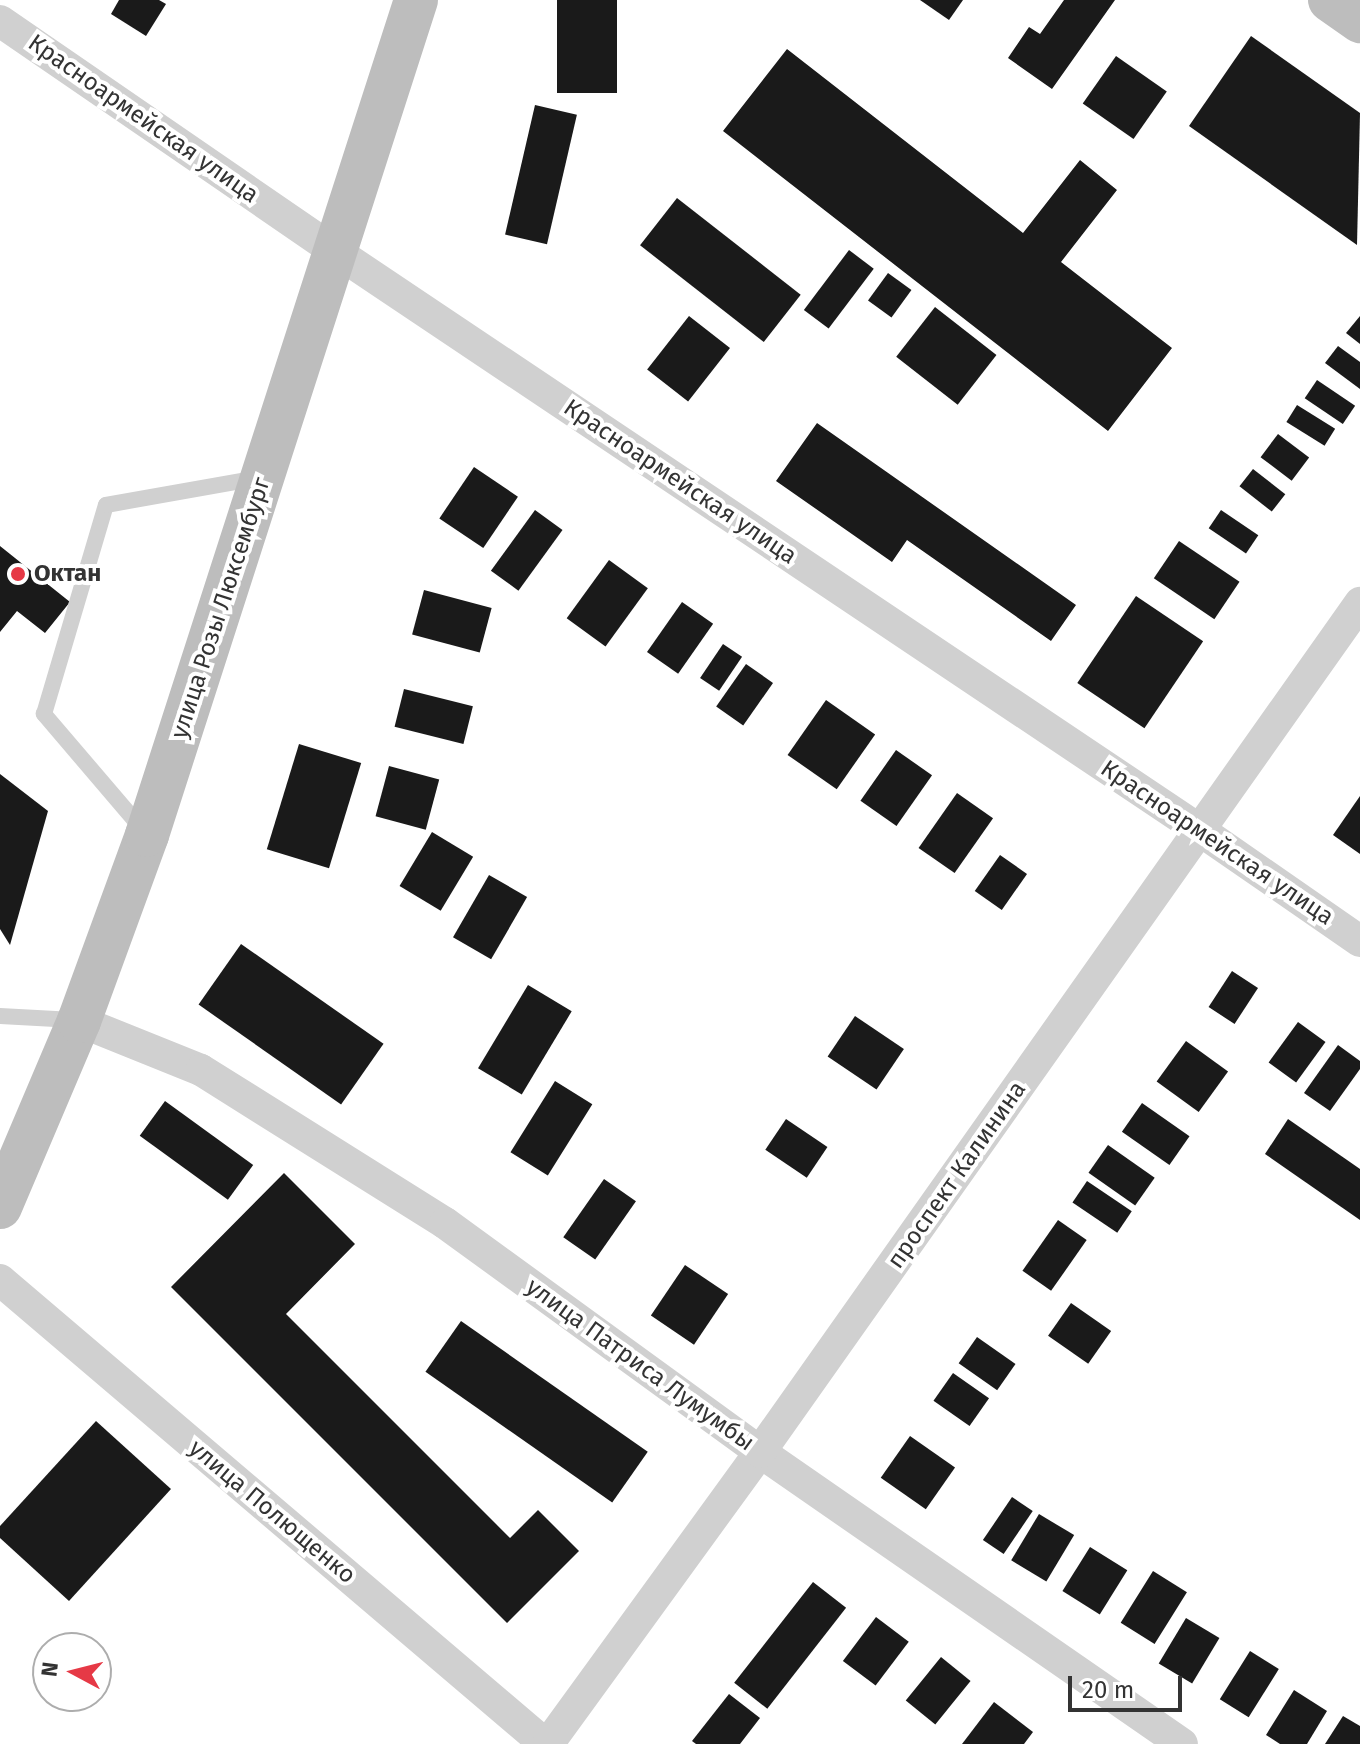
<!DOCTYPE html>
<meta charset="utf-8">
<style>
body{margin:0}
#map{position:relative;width:1360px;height:1744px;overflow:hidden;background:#fff;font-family:"Fira Sans",sans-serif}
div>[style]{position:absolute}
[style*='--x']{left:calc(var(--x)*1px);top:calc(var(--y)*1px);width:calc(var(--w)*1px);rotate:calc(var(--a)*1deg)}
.building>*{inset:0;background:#1a1a1a;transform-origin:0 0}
.lane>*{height:16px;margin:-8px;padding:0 8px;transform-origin:8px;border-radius:8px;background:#d0d0d0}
.street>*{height:32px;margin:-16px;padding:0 16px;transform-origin:16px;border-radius:16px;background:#d0d0d0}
.secondary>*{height:44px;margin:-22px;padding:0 22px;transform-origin:22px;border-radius:22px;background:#bdbdbd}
.dots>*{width:22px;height:22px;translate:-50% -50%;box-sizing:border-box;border:4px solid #fff;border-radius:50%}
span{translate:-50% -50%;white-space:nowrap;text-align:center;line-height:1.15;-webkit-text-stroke:8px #fff;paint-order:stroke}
.street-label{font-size:24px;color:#333}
.poi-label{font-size:24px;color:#333;font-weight:700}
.left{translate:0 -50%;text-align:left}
.north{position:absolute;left:32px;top:1632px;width:80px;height:80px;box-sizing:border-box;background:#fff;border:2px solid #adadad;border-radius:50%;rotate:277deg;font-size:22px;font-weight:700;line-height:32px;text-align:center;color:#333}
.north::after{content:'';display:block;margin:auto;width:28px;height:36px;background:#e63946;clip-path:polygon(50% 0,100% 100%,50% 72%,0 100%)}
.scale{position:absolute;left:1068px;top:1676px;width:114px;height:36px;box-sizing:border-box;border:4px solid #333;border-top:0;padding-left:10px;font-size:24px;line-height:28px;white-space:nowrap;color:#333;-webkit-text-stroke:6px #fff;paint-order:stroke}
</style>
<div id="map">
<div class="building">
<i style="clip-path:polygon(119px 0,159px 0,166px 4px,146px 36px,111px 14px)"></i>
<i style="left:557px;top:0;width:60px;height:93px"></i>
<i style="clip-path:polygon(920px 0,963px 0,949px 20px)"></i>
<i style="clip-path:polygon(1064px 0,1115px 0,1052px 89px,1008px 58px,1029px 27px,1040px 34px)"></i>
<i style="clip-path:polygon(1251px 36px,1360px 113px,1357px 245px,1189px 126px)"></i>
<i style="clip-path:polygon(787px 49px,1023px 233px,1080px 160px,1117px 190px,1061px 262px,1172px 348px,1108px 431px,723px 131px)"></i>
<i style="left:1116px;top:56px;width:62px;height:58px;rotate:35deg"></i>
<i style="left:535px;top:105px;width:43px;height:133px;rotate:13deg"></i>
<i style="left:677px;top:198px;width:157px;height:60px;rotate:38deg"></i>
<i style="left:849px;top:250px;width:31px;height:75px;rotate:37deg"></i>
<i style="left:888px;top:273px;width:29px;height:34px;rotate:36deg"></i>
<i style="left:935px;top:307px;width:78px;height:63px;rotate:38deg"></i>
<i style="left:689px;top:316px;width:52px;height:68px;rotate:38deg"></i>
<i style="clip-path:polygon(1360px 316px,1360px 344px,1346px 333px)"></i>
<i style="clip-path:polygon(1338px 346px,1360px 362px,1360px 389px,1325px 363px)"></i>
<i style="left:1317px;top:380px;width:46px;height:22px;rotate:34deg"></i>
<i style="left:1297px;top:405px;width:45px;height:20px;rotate:32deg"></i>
<i style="clip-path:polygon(817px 423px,1076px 605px,1051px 641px,907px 540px,892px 562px,776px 481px)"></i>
<i style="left:1278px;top:434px;width:39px;height:29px;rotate:37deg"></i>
<i style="left:474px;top:467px;width:53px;height:62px;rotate:34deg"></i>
<i style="left:1253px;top:469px;width:41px;height:22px;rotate:38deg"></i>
<i style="left:535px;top:510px;width:34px;height:75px;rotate:36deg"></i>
<i style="left:1221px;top:510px;width:45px;height:22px;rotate:34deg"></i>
<i style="left:1179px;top:541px;width:73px;height:45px;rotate:34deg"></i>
<i style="clip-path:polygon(0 546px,70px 602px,45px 633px,17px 611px,0 632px)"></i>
<i style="left:609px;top:560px;width:48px;height:72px;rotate:36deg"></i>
<i style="left:424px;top:590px;width:70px;height:46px;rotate:15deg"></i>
<i style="left:1136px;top:596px;width:81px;height:105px;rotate:34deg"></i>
<i style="left:682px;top:602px;width:38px;height:61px;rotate:35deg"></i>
<i style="left:723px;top:644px;width:23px;height:41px;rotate:34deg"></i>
<i style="left:746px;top:664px;width:33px;height:52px;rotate:35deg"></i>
<i style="left:404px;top:689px;width:71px;height:39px;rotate:14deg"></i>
<i style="left:826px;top:700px;width:60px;height:67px;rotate:35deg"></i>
<i style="left:299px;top:744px;width:65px;height:110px;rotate:17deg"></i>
<i style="left:896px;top:750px;width:44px;height:62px;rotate:35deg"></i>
<i style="left:389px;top:766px;width:52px;height:52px;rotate:15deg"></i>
<i style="clip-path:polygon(0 774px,48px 811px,10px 945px,0 929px)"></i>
<i style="left:957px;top:793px;width:44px;height:67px;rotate:35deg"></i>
<i style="clip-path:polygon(1360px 796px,1360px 854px,1333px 835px)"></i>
<i style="left:432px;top:832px;width:48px;height:63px;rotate:31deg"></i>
<i style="left:1000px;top:855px;width:33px;height:44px;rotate:35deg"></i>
<i style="left:489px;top:875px;width:44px;height:72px;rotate:30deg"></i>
<i style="left:241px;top:944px;width:174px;height:74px;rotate:35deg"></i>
<i style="left:1232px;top:971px;width:31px;height:43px;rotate:33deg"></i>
<i style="left:528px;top:985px;width:51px;height:97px;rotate:31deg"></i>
<i style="left:855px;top:1016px;width:59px;height:49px;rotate:34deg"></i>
<i style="left:1298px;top:1022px;width:34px;height:50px;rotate:36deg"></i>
<i style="left:1186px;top:1041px;width:52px;height:50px;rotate:36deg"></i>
<i style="clip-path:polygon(1338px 1045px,1360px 1061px,1360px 1069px,1330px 1111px,1304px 1093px)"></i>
<i style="left:555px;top:1081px;width:44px;height:84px;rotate:32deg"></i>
<i style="left:165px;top:1101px;width:109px;height:43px;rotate:36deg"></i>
<i style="left:1142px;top:1103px;width:58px;height:35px;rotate:35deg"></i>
<i style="left:786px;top:1119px;width:50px;height:37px;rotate:34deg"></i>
<i style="clip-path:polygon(1288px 1119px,1360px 1169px,1360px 1220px,1265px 1154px)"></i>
<i style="left:1108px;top:1145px;width:57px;height:34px;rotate:35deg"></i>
<i style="clip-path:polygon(284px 1173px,355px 1244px,286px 1314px,510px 1538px,538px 1510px,579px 1551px,507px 1623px,171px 1287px)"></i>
<i style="left:604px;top:1179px;width:39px;height:71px;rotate:35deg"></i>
<i style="left:1087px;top:1181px;width:54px;height:26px;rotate:34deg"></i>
<i style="left:1058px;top:1220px;width:35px;height:62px;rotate:35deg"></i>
<i style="left:685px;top:1265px;width:52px;height:61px;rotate:34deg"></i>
<i style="left:1071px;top:1303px;width:49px;height:40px;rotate:35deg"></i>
<i style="left:461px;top:1321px;width:228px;height:62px;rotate:35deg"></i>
<i style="left:977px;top:1337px;width:47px;height:32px;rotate:35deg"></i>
<i style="left:953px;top:1373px;width:44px;height:34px;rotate:35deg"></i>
<i style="clip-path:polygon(96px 1421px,171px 1489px,69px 1601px,0 1538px,0 1526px)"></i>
<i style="left:910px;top:1436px;width:55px;height:51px;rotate:35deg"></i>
<i style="left:1012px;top:1497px;width:25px;height:52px;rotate:34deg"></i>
<i style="left:1039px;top:1514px;width:41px;height:54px;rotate:31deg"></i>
<i style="left:1090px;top:1547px;width:44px;height:52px;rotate:32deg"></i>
<i style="left:1153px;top:1571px;width:40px;height:61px;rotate:32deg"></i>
<i style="left:813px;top:1582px;width:42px;height:128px;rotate:38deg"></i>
<i style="left:876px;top:1617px;width:41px;height:55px;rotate:37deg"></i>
<i style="left:1186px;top:1618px;width:39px;height:53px;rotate:31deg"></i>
<i style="left:1250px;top:1651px;width:34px;height:57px;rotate:32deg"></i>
<i style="left:941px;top:1657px;width:38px;height:56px;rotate:39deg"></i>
<i style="clip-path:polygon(1294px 1690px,1327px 1711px,1307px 1744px,1280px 1744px,1266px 1735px)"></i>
<i style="clip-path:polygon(729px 1694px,760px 1718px,740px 1744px,696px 1744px,692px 1741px)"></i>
<i style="clip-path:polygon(994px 1702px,1033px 1732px,1024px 1744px,962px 1744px)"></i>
<i style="clip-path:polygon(1343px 1716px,1360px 1726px,1360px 1744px,1325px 1744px)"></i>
</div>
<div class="lane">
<i style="--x:143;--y:830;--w:153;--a:-130.5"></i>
<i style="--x:44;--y:714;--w:218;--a:-73.5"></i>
<i style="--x:106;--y:505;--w:154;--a:-10.1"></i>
<i style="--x:0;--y:1016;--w:74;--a:3.1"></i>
</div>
<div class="street">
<i style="--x:0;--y:21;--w:406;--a:34.5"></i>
<i style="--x:335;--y:251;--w:1042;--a:33.81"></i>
<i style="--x:1201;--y:831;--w:193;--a:34.7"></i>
<i style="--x:79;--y:1021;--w:131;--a:21.9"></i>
<i style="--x:201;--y:1070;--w:288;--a:32.1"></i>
<i style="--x:445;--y:1223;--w:389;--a:36"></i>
<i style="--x:760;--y:1452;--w:513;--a:34.68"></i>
<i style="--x:0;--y:1280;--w:716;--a:40.41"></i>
<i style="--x:548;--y:1744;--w:361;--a:-54"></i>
<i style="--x:760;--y:1452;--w:1040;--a:-54.75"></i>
</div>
<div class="secondary">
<i style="--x:1330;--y:0;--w:37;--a:35"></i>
<i style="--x:0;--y:1207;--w:202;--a:-67"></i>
<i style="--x:79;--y:1021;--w:198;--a:-69.9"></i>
<i style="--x:147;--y:835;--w:877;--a:-72.14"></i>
</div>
<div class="dots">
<i style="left:18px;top:574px;background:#e63946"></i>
</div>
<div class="street-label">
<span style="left:143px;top:119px;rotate:35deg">Красноармейская улица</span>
<span style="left:680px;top:482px;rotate:34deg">Красноармейская улица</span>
<span style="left:221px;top:608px;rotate:-72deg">улица Розы Люксембург</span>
<span style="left:1217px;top:843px;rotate:34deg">Красноармейская улица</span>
<span style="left:957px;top:1175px;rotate:-55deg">проспект Калинина</span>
<span style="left:640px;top:1365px;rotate:36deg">улица Патриса Лумумбы</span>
<span style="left:272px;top:1512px;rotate:40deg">улица Полющенко</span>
</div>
<div class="poi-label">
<span class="left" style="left:34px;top:574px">Октан</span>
</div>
<div class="north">N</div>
<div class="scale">20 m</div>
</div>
